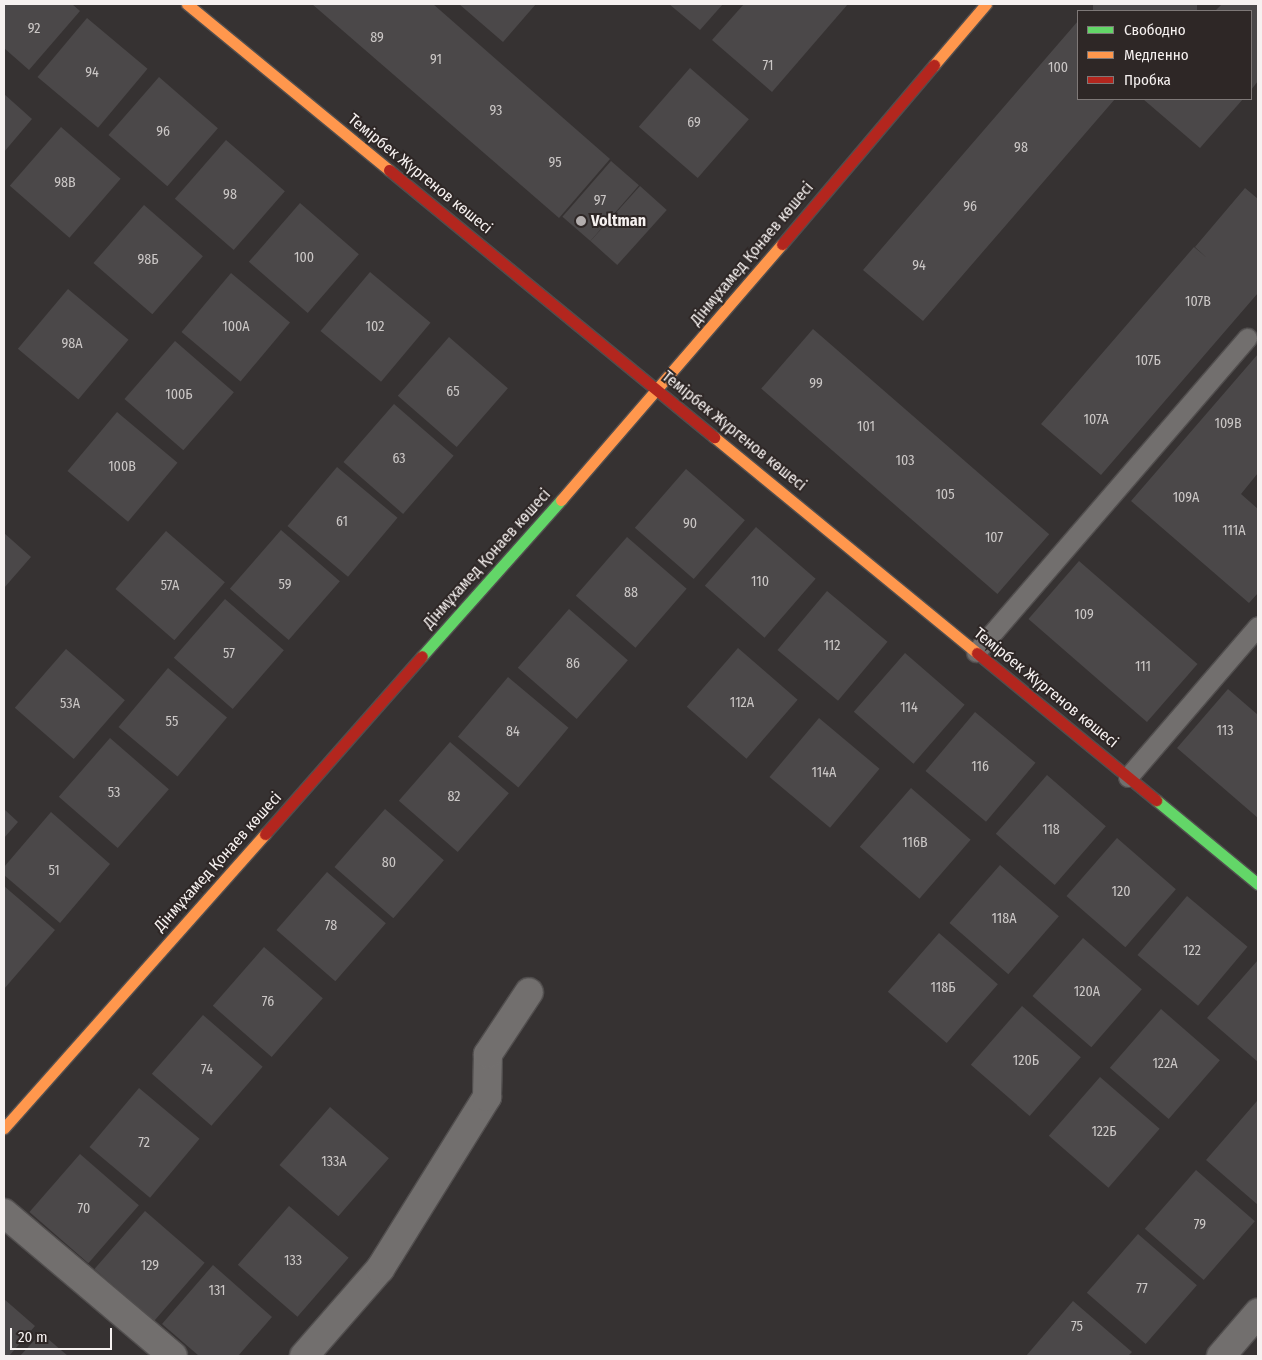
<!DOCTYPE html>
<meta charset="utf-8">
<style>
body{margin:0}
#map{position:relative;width:1262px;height:1360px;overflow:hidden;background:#363232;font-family:"Fira Sans Condensed",sans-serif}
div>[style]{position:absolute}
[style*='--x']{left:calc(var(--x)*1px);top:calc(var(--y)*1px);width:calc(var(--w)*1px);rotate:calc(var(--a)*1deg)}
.building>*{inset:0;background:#4b4849;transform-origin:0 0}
.roads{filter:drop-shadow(1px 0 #514e4e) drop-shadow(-1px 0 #514e4e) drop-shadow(0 1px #514e4e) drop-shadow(0 -1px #514e4e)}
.lane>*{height:19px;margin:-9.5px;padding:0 9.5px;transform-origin:9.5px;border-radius:9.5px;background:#726f6e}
.street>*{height:28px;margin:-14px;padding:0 14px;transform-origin:14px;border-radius:14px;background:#726f6e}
.fast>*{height:11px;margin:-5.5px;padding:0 5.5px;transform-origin:5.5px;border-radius:5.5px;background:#63d668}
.slow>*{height:11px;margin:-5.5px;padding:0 5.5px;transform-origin:5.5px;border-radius:5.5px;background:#ff974d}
.jam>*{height:11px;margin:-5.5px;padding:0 5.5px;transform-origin:5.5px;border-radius:5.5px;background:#b3261e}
.dots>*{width:14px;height:14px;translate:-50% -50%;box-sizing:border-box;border:2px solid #2e2726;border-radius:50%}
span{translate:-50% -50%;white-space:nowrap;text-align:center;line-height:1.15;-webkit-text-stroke:4px #2e2726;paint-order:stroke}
.number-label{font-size:14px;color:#cbc7c6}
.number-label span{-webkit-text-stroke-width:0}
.street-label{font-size:16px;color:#f6f1f0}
.poi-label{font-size:16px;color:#f6f1f0;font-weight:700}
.left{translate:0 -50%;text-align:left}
.frame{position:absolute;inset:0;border:5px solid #f6f1f0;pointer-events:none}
.legend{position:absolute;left:1077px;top:10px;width:175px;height:90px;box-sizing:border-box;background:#2e2726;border:1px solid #7e7877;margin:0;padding:6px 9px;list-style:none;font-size:15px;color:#f6f1f0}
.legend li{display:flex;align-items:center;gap:10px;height:25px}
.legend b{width:25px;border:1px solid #7e7877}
.scale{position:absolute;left:10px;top:1328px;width:102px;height:22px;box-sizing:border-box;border:2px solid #f6f1f0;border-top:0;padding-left:6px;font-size:15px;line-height:18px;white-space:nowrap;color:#f6f1f0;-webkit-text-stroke:4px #2e2726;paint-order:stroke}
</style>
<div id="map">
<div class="building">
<i style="clip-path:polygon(4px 4px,72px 4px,80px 11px,29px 70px,4px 48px)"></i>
<i style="clip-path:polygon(312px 4px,433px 4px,610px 159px,559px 218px)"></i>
<i style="clip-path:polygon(459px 4px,536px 4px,503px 42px)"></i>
<i style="clip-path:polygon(669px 4px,723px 4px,700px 30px)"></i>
<i style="clip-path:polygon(744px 4px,848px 4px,772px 92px,712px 40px)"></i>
<i style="left:1093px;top:4px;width:104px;height:9px"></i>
<i style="clip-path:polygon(1222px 4px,1258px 4px,1258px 81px,1251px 90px,1251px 11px,1215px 11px)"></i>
<i style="left:87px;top:18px;width:79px;height:77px;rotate:40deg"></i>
<i style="clip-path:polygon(1078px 21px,1078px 99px,1115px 99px,923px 321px,863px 270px)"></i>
<i style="left:690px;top:68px;width:78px;height:78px;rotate:41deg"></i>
<i style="left:159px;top:77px;width:78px;height:77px;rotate:41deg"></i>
<i style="clip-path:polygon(4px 94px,32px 119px,4px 152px)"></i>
<i style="clip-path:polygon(1143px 99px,1243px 99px,1200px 148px)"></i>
<i style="left:61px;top:127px;width:79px;height:78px;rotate:41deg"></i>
<i style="left:226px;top:140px;width:78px;height:78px;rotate:41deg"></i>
<i style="left:611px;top:161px;width:37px;height:74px;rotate:41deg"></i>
<i style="left:640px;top:186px;width:36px;height:74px;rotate:42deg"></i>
<i style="clip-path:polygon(1245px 188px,1258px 199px,1258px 293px,1101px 475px,1041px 424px,1194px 247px,1207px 258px,1195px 247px)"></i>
<i style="left:300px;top:203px;width:78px;height:78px;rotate:41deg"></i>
<i style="left:144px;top:205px;width:78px;height:77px;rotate:41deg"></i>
<i style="left:370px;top:272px;width:79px;height:77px;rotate:40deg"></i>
<i style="left:231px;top:273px;width:77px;height:77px;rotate:40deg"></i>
<i style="left:68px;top:289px;width:79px;height:78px;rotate:40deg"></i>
<i style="left:813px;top:329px;width:313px;height:79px;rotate:41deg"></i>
<i style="left:449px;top:337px;width:78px;height:78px;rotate:41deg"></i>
<i style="left:175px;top:341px;width:78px;height:77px;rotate:41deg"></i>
<i style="clip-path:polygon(1258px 354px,1258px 473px,1241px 494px,1258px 509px,1258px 593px,1249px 603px,1131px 501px)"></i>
<i style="left:394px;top:404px;width:79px;height:77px;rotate:41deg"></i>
<i style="left:117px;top:412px;width:79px;height:77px;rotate:40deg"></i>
<i style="left:337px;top:467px;width:79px;height:77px;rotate:40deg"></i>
<i style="left:686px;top:469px;width:78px;height:78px;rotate:41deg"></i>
<i style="left:756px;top:527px;width:79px;height:78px;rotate:41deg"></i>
<i style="left:281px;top:530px;width:78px;height:78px;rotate:41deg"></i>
<i style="left:166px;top:531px;width:78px;height:77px;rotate:41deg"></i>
<i style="clip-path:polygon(4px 533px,31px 557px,4px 588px)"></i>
<i style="left:627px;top:537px;width:79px;height:78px;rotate:41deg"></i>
<i style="left:1079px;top:561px;width:157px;height:77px;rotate:41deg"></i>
<i style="left:827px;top:591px;width:79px;height:77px;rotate:40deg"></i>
<i style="left:225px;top:599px;width:78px;height:78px;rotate:41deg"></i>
<i style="left:569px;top:609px;width:78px;height:78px;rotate:41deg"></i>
<i style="left:738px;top:648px;width:79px;height:78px;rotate:41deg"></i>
<i style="left:66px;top:649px;width:78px;height:78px;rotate:41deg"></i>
<i style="left:905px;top:653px;width:79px;height:78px;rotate:41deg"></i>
<i style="left:168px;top:668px;width:77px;height:77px;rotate:40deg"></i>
<i style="left:508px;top:677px;width:79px;height:78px;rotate:40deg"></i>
<i style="clip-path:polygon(1228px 689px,1258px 715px,1258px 818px,1177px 748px)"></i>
<i style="left:975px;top:712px;width:79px;height:77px;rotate:40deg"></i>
<i style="left:819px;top:718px;width:79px;height:77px;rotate:40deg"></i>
<i style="left:110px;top:738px;width:78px;height:78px;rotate:41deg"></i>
<i style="left:450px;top:742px;width:78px;height:78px;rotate:41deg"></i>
<i style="left:1047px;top:775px;width:78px;height:78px;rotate:41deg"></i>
<i style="left:911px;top:788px;width:79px;height:78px;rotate:41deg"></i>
<i style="clip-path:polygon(4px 809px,18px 822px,4px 838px)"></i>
<i style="left:385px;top:809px;width:78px;height:77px;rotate:41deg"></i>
<i style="clip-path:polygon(51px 812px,110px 864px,60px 923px,4px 875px,4px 867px)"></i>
<i style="left:1117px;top:838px;width:78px;height:77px;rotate:41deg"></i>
<i style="left:1000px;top:865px;width:78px;height:77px;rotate:41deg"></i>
<i style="left:327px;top:872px;width:78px;height:77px;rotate:41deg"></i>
<i style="clip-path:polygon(4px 886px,55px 930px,4px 989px)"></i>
<i style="left:1187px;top:896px;width:79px;height:77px;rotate:40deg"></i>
<i style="left:939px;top:933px;width:78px;height:78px;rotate:41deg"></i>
<i style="left:1083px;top:938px;width:78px;height:77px;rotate:41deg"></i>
<i style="left:264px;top:947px;width:78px;height:78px;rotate:41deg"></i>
<i style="clip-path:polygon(1258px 960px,1258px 1062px,1207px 1018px)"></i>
<i style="left:1022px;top:1006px;width:78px;height:78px;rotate:41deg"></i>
<i style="left:1161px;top:1009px;width:78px;height:78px;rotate:41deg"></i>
<i style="left:203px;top:1015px;width:79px;height:78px;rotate:41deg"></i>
<i style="left:1100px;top:1077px;width:79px;height:78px;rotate:41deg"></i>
<i style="left:139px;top:1088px;width:79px;height:77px;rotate:40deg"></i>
<i style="clip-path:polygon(1257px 1101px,1258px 1102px,1258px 1205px,1206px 1160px)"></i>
<i style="left:330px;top:1107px;width:78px;height:77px;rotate:41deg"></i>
<i style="left:80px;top:1154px;width:78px;height:77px;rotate:41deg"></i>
<i style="left:1196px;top:1170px;width:78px;height:78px;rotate:41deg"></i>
<i style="left:289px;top:1206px;width:79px;height:78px;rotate:41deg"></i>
<i style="left:145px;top:1211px;width:79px;height:77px;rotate:41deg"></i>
<i style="left:1138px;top:1234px;width:78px;height:78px;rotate:41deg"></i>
<i style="clip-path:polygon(213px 1265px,272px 1317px,238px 1356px,199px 1356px,162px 1324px)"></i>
<i style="clip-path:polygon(4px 1299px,35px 1326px,9px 1356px,4px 1356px)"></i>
<i style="clip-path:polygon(1073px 1301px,1132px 1352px,1128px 1356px,1026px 1356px)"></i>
<i style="clip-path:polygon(41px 1333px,68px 1356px,20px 1356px)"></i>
</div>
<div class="roads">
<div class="lane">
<i style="--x:976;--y:652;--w:415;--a:-49.2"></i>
<i style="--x:1128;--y:777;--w:199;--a:-49.3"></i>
</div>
<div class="street">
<i style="--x:4;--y:1213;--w:221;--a:40.2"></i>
<i style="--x:304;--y:1356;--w:116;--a:-48.9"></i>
<i style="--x:380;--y:1269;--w:203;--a:-58.1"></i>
<i style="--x:487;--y:1097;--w:43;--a:-88.7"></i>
<i style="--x:488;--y:1054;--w:74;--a:-56.5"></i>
<i style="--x:1221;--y:1356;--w:57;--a:-49.3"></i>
</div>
<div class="fast">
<i style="--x:422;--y:656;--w:209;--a:-48.3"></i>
<i style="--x:1156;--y:800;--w:132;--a:39.5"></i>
</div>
<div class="slow">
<i style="--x:187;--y:4;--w:261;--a:39.4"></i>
<i style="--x:934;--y:65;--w:80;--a:-49.6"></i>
<i style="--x:714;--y:437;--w:340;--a:39.4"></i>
<i style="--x:561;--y:500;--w:338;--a:-49.2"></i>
<i style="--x:4;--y:1128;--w:393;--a:-48.4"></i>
</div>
<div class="jam">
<i style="--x:389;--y:170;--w:421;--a:39.4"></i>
<i style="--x:782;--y:244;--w:235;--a:-49.7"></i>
<i style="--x:977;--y:653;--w:232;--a:39.4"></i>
<i style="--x:265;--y:834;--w:237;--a:-48.6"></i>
</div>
</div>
<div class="dots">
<i style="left:581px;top:221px;background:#b3aeae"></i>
</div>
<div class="number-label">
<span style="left:34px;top:29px">92</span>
<span style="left:377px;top:38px">89</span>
<span style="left:436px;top:60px">91</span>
<span style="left:768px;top:66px">71</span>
<span style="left:1058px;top:68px">100</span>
<span style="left:92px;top:73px">94</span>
<span style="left:496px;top:111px">93</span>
<span style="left:694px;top:123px">69</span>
<span style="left:163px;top:132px">96</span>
<span style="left:1021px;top:148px">98</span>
<span style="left:555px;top:163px">95</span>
<span style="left:65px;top:183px">98В</span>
<span style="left:230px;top:195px">98</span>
<span style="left:600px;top:201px">97</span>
<span style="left:970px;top:207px">96</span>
<span style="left:304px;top:258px">100</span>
<span style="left:148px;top:260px">98Б</span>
<span style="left:919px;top:266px">94</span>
<span style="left:1198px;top:302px">107В</span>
<span style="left:236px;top:327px">100А</span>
<span style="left:375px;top:327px">102</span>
<span style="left:72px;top:344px">98А</span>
<span style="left:1148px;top:361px">107Б</span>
<span style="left:816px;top:384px">99</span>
<span style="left:453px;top:392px">65</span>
<span style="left:179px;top:395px">100Б</span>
<span style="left:1096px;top:420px">107А</span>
<span style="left:1228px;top:424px">109В</span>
<span style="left:866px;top:427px">101</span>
<span style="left:399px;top:459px">63</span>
<span style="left:905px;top:461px">103</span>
<span style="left:122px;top:467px">100В</span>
<span style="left:945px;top:495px">105</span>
<span style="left:1186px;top:498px">109А</span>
<span style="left:342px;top:522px">61</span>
<span style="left:690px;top:524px">90</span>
<span style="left:1234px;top:531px">111А</span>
<span style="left:994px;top:538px">107</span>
<span style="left:760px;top:582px">110</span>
<span style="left:285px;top:585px">59</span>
<span style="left:170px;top:586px">57А</span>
<span style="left:631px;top:593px">88</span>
<span style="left:1084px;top:615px">109</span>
<span style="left:832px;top:646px">112</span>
<span style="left:229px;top:654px">57</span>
<span style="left:573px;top:664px">86</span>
<span style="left:1143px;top:667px">111</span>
<span style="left:742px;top:703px">112А</span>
<span style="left:70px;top:704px">53А</span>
<span style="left:909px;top:708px">114</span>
<span style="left:172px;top:722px">55</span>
<span style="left:1225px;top:731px">113</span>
<span style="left:513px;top:732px">84</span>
<span style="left:980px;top:767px">116</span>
<span style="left:824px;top:773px">114А</span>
<span style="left:114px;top:793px">53</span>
<span style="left:454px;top:797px">82</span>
<span style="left:1051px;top:830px">118</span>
<span style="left:915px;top:843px">116В</span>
<span style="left:389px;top:863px">80</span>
<span style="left:54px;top:871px">51</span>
<span style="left:1121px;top:892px">120</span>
<span style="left:1004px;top:919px">118А</span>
<span style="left:331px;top:926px">78</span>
<span style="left:1192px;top:951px">122</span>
<span style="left:943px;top:988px">118Б</span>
<span style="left:1087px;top:992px">120А</span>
<span style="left:268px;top:1002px">76</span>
<span style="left:1026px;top:1061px">120Б</span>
<span style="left:1165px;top:1064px">122А</span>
<span style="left:207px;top:1070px">74</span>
<span style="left:1104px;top:1132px">122Б</span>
<span style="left:144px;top:1143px">72</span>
<span style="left:334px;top:1162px">133А</span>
<span style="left:84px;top:1209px">70</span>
<span style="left:1200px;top:1225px">79</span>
<span style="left:293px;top:1261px">133</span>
<span style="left:150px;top:1266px">129</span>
<span style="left:1142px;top:1289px">77</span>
<span style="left:217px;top:1291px">131</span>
<span style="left:1077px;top:1327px">75</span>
</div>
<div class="street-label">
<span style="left:420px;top:174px;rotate:39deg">Темірбек Жүргенов көшесі</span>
<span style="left:752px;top:254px;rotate:-50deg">Дінмұхамед Қонаев көшесі</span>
<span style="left:734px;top:431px;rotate:39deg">Темірбек Жүргенов көшесі</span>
<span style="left:487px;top:559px;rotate:-48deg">Дінмұхамед Қонаев көшесі</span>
<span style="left:1046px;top:688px;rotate:39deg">Темірбек Жүргенов көшесі</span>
<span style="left:218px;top:862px;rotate:-48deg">Дінмұхамед Қонаев көшесі</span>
</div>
<div class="poi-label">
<span class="left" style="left:591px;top:221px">Voltman</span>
</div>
<div class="frame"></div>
<ul class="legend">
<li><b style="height:6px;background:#63d668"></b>Свободно</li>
<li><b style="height:6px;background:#ff974d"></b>Медленно</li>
<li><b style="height:6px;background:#b3261e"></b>Пробка</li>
</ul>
<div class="scale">20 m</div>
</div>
